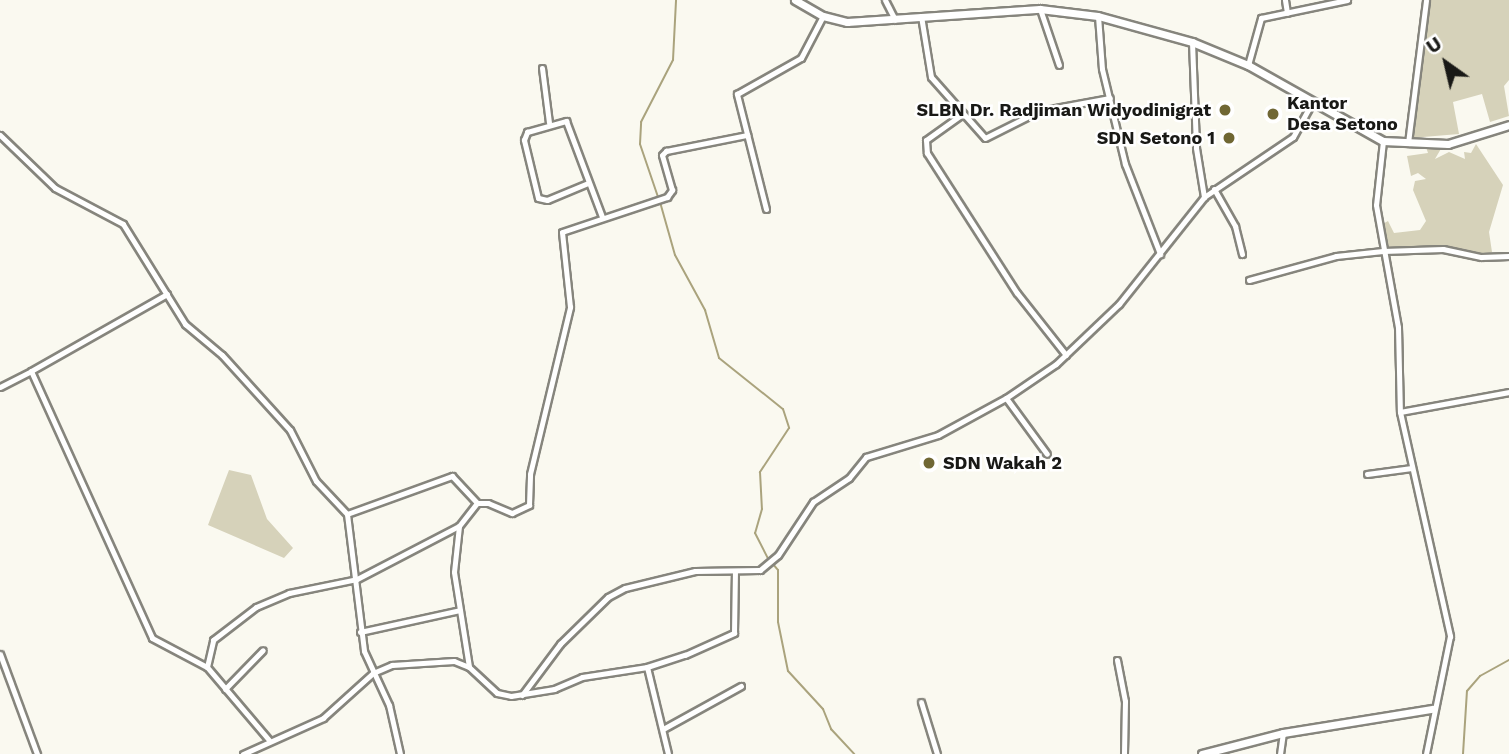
<!DOCTYPE html>
<style>
body{margin:0}
#map{position:relative;width:1509px;height:754px;overflow:hidden;background:#faf9f0;font-family:"Work Sans",sans-serif}
div>[style]{position:absolute}
[style*='--x']{left:calc(var(--x)*1px);top:calc(var(--y)*1px);width:calc(var(--w)*1px);rotate:calc(var(--a)*1deg)}
.green>*{inset:0;background:#d6d2ba}
.stream>*{height:2px;margin:-1px;padding:0 1px;transform-origin:1px;border-radius:1px;background:#aaa37d}
.roads{filter:drop-shadow(2px 0 #86857d) drop-shadow(-2px 0 #86857d) drop-shadow(0 2px #86857d) drop-shadow(0 -2px #86857d)}
.street>*{height:5px;margin:-2.5px;padding:0 2.5px;transform-origin:2.5px;border-radius:2.5px;background:#fff}
.secondary>*{height:7px;margin:-3.5px;padding:0 3.5px;transform-origin:3.5px;border-radius:3.5px;background:#fff}
.dots>*{width:19px;height:19px;translate:-50% -50%;box-sizing:border-box;border:4px solid #fff;border-radius:50%}
span{translate:-50% -50%;white-space:nowrap;text-align:center;line-height:1.15;-webkit-text-stroke:5px #fff;paint-order:stroke}
.poi-label{font-size:18px;color:#191916;font-weight:700}
.left{translate:0 -50%;text-align:left}
.right{translate:-100% -50%;text-align:right}
.north{position:absolute;left:1411px;top:28px;width:70px;height:70px;-webkit-text-stroke:5px #fff;paint-order:stroke;rotate:326deg;font-size:19px;font-weight:700;line-height:28px;text-align:center;color:#191916}
.north::after{content:'';display:block;margin:auto;width:24px;height:32px;background:#191916;clip-path:polygon(50% 0,100% 100%,50% 72%,0 100%)}
</style>
<div id="map">
<div class="green">
<i style="clip-path:polygon(1430px 0,1509px 0,1509px 80px,1504px 86px,1509px 116px,1490px 122px,1482px 94px,1453px 102px,1459px 134px,1411px 138px)"></i>
<i style="clip-path:polygon(1476px 144px,1503px 185px,1489px 232px,1492px 252px,1481px 257px,1443px 249px,1383px 251px,1381px 225px,1388px 221px,1394px 233px,1420px 230px,1426px 221px,1413px 190px,1415px 181px,1426px 179px,1418px 173px,1411px 176px,1407px 156px,1428px 153px,1426px 147px,1442px 147px,1435px 159px,1449px 152px,1465px 159px,1464px 152px,1471px 153px)"></i>
<i style="clip-path:polygon(229px 470px,251px 475px,267px 519px,293px 548px,284px 558px,208px 525px)"></i>
</div>
<div class="stream">
<i style="--x:658;--y:197;--w:56;--a:-108.8"></i>
<i style="--x:640;--y:144;--w:22;--a:-87"></i>
<i style="--x:641;--y:122;--w:70;--a:-62.7"></i>
<i style="--x:673;--y:60;--w:60;--a:-87.1"></i>
<i style="--x:660;--y:202;--w:55;--a:74.2"></i>
<i style="--x:675;--y:255;--w:63;--a:61.4"></i>
<i style="--x:705;--y:310;--w:50;--a:73.7"></i>
<i style="--x:719;--y:358;--w:82;--a:38.6"></i>
<i style="--x:783;--y:409;--w:20;--a:72"></i>
<i style="--x:789;--y:428;--w:53;--a:123.4"></i>
<i style="--x:760;--y:472;--w:37;--a:87"></i>
<i style="--x:762;--y:509;--w:25;--a:106"></i>
<i style="--x:755;--y:533;--w:29;--a:63"></i>
<i style="--x:772;--y:563;--w:9;--a:49"></i>
<i style="--x:778;--y:570;--w:52;--a:90"></i>
<i style="--x:778;--y:622;--w:50;--a:78.5"></i>
<i style="--x:788;--y:671;--w:52;--a:47.4"></i>
<i style="--x:823;--y:709;--w:22;--a:68"></i>
<i style="--x:831;--y:729;--w:34;--a:47"></i>
<i style="--x:1463;--y:754;--w:63;--a:-86.4"></i>
<i style="--x:1467;--y:691;--w:20;--a:-49"></i>
<i style="--x:1480;--y:676;--w:33;--a:-29"></i>
</div>
<div class="roads">
<div class="street">
<i style="--x:885;--y:0;--w:22;--a:63"></i>
<i style="--x:1285;--y:0;--w:13;--a:81"></i>
<i style="--x:1040;--y:9;--w:59;--a:71.3"></i>
<i style="--x:921;--y:16;--w:62;--a:80.7"></i>
<i style="--x:931;--y:77;--w:81;--a:48.5"></i>
<i style="--x:985;--y:138;--w:60;--a:-26.6"></i>
<i style="--x:1039;--y:111;--w:72;--a:-10.4"></i>
<i style="--x:1098;--y:16;--w:53;--a:85.7"></i>
<i style="--x:1102;--y:69;--w:98;--a:76.4"></i>
<i style="--x:1125;--y:164;--w:97;--a:68.7"></i>
<i style="--x:1192;--y:42;--w:106;--a:87.8"></i>
<i style="--x:1196;--y:148;--w:50;--a:80.7"></i>
<i style="--x:1248;--y:65;--w:49;--a:-74.5"></i>
<i style="--x:1261;--y:18;--w:88;--a:-11.8"></i>
<i style="--x:542;--y:68;--w:55;--a:82.7"></i>
<i style="--x:961;--y:115;--w:43;--a:144.5"></i>
<i style="--x:926;--y:140;--w:13;--a:86"></i>
<i style="--x:927;--y:153;--w:166;--a:57.3"></i>
<i style="--x:1017;--y:293;--w:79;--a:51.7"></i>
<i style="--x:0;--y:135;--w:76;--a:43.9"></i>
<i style="--x:55;--y:188;--w:77;--a:27.9"></i>
<i style="--x:123;--y:224;--w:118;--a:58.2"></i>
<i style="--x:185;--y:324;--w:48;--a:40"></i>
<i style="--x:222;--y:355;--w:101;--a:47.8"></i>
<i style="--x:290;--y:430;--w:57;--a:63"></i>
<i style="--x:316;--y:481;--w:45;--a:46.8"></i>
<i style="--x:347;--y:514;--w:138;--a:82.9"></i>
<i style="--x:364;--y:651;--w:60;--a:65.2"></i>
<i style="--x:389;--y:705;--w:50;--a:77.3"></i>
<i style="--x:1383;--y:141;--w:64;--a:96.2"></i>
<i style="--x:1376;--y:205;--w:124;--a:79.8"></i>
<i style="--x:1398;--y:327;--w:85;--a:88.7"></i>
<i style="--x:1400;--y:412;--w:230;--a:77.4"></i>
<i style="--x:1450;--y:636;--w:120;--a:101.5"></i>
<i style="--x:1408;--y:143;--w:144;--a:-82.8"></i>
<i style="--x:588;--y:183;--w:44;--a:157.5"></i>
<i style="--x:547;--y:200;--w:9;--a:-167"></i>
<i style="--x:538;--y:198;--w:60;--a:-103.6"></i>
<i style="--x:524;--y:140;--w:9;--a:-69"></i>
<i style="--x:527;--y:132;--w:41;--a:-15.8"></i>
<i style="--x:566;--y:121;--w:103;--a:69.4"></i>
<i style="--x:1214;--y:189;--w:43;--a:60.4"></i>
<i style="--x:1235;--y:226;--w:29;--a:76"></i>
<i style="--x:766;--y:209;--w:119;--a:-104.2"></i>
<i style="--x:737;--y:94;--w:73;--a:-29.4"></i>
<i style="--x:801;--y:58;--w:47;--a:-62.4"></i>
<i style="--x:1249;--y:280;--w:90;--a:-15.4"></i>
<i style="--x:1336;--y:256;--w:47;--a:-6.1"></i>
<i style="--x:1383;--y:251;--w:60;--a:-1.9"></i>
<i style="--x:1443;--y:249;--w:39;--a:12"></i>
<i style="--x:1481;--y:257;--w:28;--a:-2"></i>
<i style="--x:167;--y:294;--w:156;--a:150.5"></i>
<i style="--x:31;--y:371;--w:293;--a:65.6"></i>
<i style="--x:152;--y:638;--w:62;--a:27.8"></i>
<i style="--x:0;--y:387;--w:35;--a:-27"></i>
<i style="--x:1006;--y:398;--w:69;--a:53.8"></i>
<i style="--x:1400;--y:412;--w:111;--a:-10.4"></i>
<i style="--x:1367;--y:474;--w:45;--a:-7.6"></i>
<i style="--x:347;--y:514;--w:112;--a:-19.9"></i>
<i style="--x:452;--y:476;--w:37;--a:47"></i>
<i style="--x:459;--y:526;--w:46;--a:96.2"></i>
<i style="--x:454;--y:572;--w:96;--a:81"></i>
<i style="--x:360;--y:632;--w:102;--a:-12.4"></i>
<i style="--x:0;--y:654;--w:107;--a:69.7"></i>
<i style="--x:1117;--y:660;--w:42;--a:79"></i>
<i style="--x:1125;--y:701;--w:53;--a:91.1"></i>
<i style="--x:647;--y:667;--w:89;--a:76.4"></i>
<i style="--x:225;--y:689;--w:54;--a:-45.7"></i>
<i style="--x:522;--y:695;--w:64;--a:-53.3"></i>
<i style="--x:560;--y:644;--w:67;--a:-44.4"></i>
<i style="--x:608;--y:597;--w:19;--a:-28"></i>
<i style="--x:625;--y:588;--w:72;--a:-13.7"></i>
<i style="--x:695;--y:571;--w:65;--a:-0.9"></i>
<i style="--x:760;--y:570;--w:23;--a:-40"></i>
<i style="--x:778;--y:555;--w:64;--a:-56.6"></i>
<i style="--x:813;--y:502;--w:43;--a:-33.7"></i>
<i style="--x:849;--y:478;--w:27;--a:-51"></i>
<i style="--x:866;--y:457;--w:75;--a:-17"></i>
<i style="--x:938;--y:435;--w:77;--a:-28.6"></i>
<i style="--x:1006;--y:398;--w:60;--a:-34.2"></i>
<i style="--x:1056;--y:364;--w:87;--a:-43.6"></i>
<i style="--x:1119;--y:304;--w:137;--a:-51.5"></i>
<i style="--x:1204;--y:197;--w:107;--a:-34"></i>
<i style="--x:1293;--y:137;--w:38;--a:-61"></i>
<i style="--x:921;--y:702;--w:54;--a:72.9"></i>
<i style="--x:663;--y:729;--w:89;--a:-28.9"></i>
<i style="--x:269;--y:740;--w:96;--a:-130.3"></i>
<i style="--x:207;--y:667;--w:28;--a:-77"></i>
<i style="--x:213;--y:640;--w:54;--a:-37.5"></i>
<i style="--x:256;--y:607;--w:36;--a:-23"></i>
<i style="--x:289;--y:593;--w:69;--a:-11.6"></i>
<i style="--x:357;--y:579;--w:115;--a:-27.5"></i>
<i style="--x:459;--y:526;--w:29;--a:-52"></i>
<i style="--x:477;--y:503;--w:11;--a:0"></i>
<i style="--x:488;--y:503;--w:26;--a:23"></i>
<i style="--x:512;--y:513;--w:19;--a:-25"></i>
<i style="--x:529;--y:505;--w:31;--a:-88"></i>
<i style="--x:530;--y:474;--w:172;--a:-76.5"></i>
<i style="--x:570;--y:307;--w:75;--a:-96.1"></i>
<i style="--x:562;--y:232;--w:111;--a:-18.4"></i>
<i style="--x:667;--y:197;--w:9;--a:-54"></i>
<i style="--x:672;--y:190;--w:36;--a:-106"></i>
<i style="--x:662;--y:155;--w:6;--a:-45"></i>
<i style="--x:666;--y:151;--w:83;--a:-11.2"></i>
<i style="--x:243;--y:754;--w:88;--a:-24.2"></i>
<i style="--x:323;--y:718;--w:67;--a:-42"></i>
<i style="--x:373;--y:673;--w:21;--a:-23"></i>
<i style="--x:392;--y:665;--w:62;--a:-3.7"></i>
<i style="--x:454;--y:661;--w:16;--a:22"></i>
<i style="--x:469;--y:667;--w:38;--a:43"></i>
<i style="--x:497;--y:693;--w:14;--a:12"></i>
<i style="--x:511;--y:696;--w:44;--a:-9.2"></i>
<i style="--x:554;--y:689;--w:30;--a:-23"></i>
<i style="--x:582;--y:677;--w:66;--a:-8.7"></i>
<i style="--x:647;--y:667;--w:40;--a:-18"></i>
<i style="--x:685;--y:655;--w:54;--a:-24.2"></i>
<i style="--x:734;--y:633;--w:62;--a:-89.1"></i>
<i style="--x:1280;--y:754;--w:21;--a:-82"></i>
</div>
<div class="secondary">
<i style="--x:795;--y:0;--w:32;--a:30"></i>
<i style="--x:823;--y:16;--w:25;--a:14"></i>
<i style="--x:847;--y:22;--w:193;--a:-3.9"></i>
<i style="--x:1040;--y:9;--w:58;--a:6.9"></i>
<i style="--x:1098;--y:16;--w:98;--a:15.5"></i>
<i style="--x:1192;--y:42;--w:61;--a:22.3"></i>
<i style="--x:1248;--y:65;--w:155;--a:29.4"></i>
<i style="--x:1383;--y:141;--w:65;--a:2.6"></i>
<i style="--x:1448;--y:144;--w:64;--a:-17.3"></i>
<i style="--x:1202;--y:754;--w:84;--a:-14.5"></i>
<i style="--x:1283;--y:733;--w:151;--a:-9.2"></i>
</div>
</div>
<div class="dots">
<i style="left:1225px;top:110px;background:#706734"></i>
<i style="left:1273px;top:114px;background:#706734"></i>
<i style="left:1229px;top:138px;background:#706734"></i>
<i style="left:929px;top:463px;background:#706734"></i>
</div>
<div class="poi-label">
<span class="left" style="left:1287px;top:114px">Kantor<br>Desa Setono</span>
<span class="right" style="left:1211px;top:110px">SLBN Dr. Radjiman Widyodinigrat</span>
<span class="right" style="left:1215px;top:138px">SDN Setono 1</span>
<span class="left" style="left:943px;top:463px">SDN Wakah 2</span>
</div>
<div class="north">U</div>
</div>
